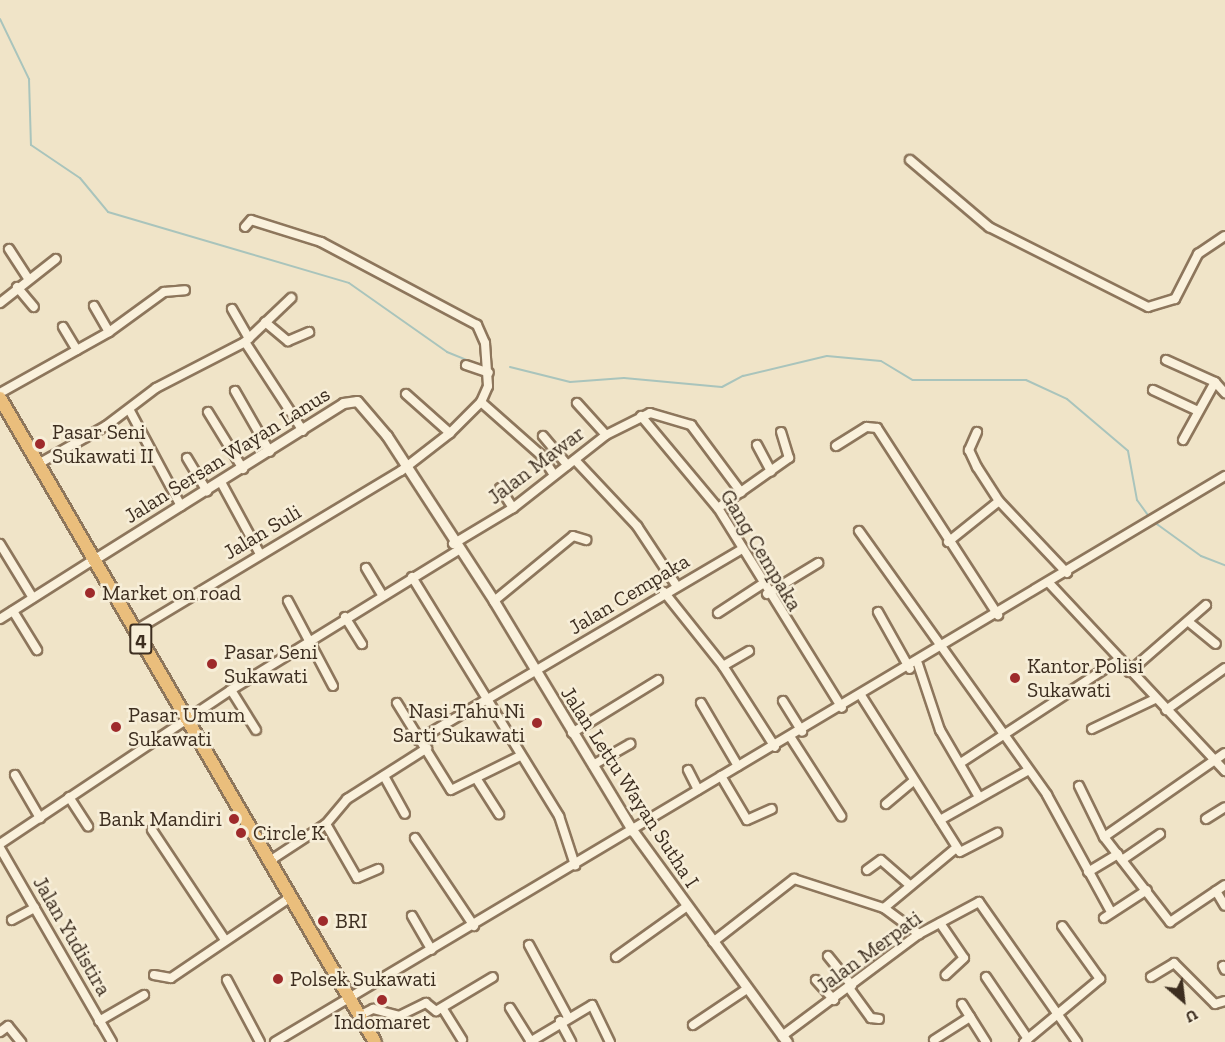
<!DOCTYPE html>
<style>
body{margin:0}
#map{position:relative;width:1225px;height:1042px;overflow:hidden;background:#f0e4c8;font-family:"Zilla Slab",serif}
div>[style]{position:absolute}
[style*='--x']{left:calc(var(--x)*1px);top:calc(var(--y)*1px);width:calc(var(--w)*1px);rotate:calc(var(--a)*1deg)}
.stream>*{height:2px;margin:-1px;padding:0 1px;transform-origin:1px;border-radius:1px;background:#a9c4bc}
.roads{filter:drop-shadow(2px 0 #8d765c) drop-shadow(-2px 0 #8d765c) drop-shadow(0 2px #8d765c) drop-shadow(0 -2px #8d765c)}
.minor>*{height:8px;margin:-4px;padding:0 4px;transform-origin:4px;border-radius:4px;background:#faf1dc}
.tertiary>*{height:9px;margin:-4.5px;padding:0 4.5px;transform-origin:4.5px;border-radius:4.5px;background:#faf1dc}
.trunk>*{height:12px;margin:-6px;padding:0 6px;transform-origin:6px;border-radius:6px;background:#eabe7c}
.dots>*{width:16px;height:16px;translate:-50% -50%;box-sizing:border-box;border:3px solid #f7eed8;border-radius:50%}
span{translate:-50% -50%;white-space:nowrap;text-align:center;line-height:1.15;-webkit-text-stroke:5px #f7eed8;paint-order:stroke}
.shield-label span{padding:2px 4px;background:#f7eed8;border:2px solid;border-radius:4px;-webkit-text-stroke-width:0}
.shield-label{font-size:20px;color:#3d2e20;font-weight:700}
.poi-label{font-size:21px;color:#3d2e20}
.left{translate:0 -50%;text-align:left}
.right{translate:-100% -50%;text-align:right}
.street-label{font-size:21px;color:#3d2e20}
.north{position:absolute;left:1153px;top:970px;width:60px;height:60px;-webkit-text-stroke:4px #f7eed8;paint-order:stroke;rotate:152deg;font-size:16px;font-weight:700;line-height:24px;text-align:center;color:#3d2e20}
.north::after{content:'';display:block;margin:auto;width:21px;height:27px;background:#3d2e20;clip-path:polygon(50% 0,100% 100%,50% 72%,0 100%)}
</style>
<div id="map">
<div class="stream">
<i style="--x:0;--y:19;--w:67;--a:64.2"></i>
<i style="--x:29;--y:79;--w:66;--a:88.3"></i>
<i style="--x:31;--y:145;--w:59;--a:34"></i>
<i style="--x:80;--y:178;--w:44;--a:50.5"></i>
<i style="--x:108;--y:212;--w:251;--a:16.4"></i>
<i style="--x:349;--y:283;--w:120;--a:35.1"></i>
<i style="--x:447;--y:352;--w:31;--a:22"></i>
<i style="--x:510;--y:367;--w:62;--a:14"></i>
<i style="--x:570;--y:382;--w:54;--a:-4.2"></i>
<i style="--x:624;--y:378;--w:98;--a:5.2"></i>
<i style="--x:722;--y:387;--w:24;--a:-28"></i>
<i style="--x:743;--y:376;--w:86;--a:-13.4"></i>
<i style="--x:827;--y:356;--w:54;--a:5.3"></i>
<i style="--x:881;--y:361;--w:37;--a:31"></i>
<i style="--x:913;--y:380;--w:113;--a:0"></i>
<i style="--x:1026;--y:380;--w:45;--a:24.9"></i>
<i style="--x:1067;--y:399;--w:80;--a:40.4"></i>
<i style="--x:1128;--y:451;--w:50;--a:79.6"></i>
<i style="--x:1137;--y:500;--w:22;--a:54"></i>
<i style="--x:1154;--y:522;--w:58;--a:35.9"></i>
<i style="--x:1201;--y:556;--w:26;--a:21"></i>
</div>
<div class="roads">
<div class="minor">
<i style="--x:910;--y:160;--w:104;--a:40.3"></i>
<i style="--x:989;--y:227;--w:178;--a:26.7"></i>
<i style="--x:1148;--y:307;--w:28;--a:-17"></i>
<i style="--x:1175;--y:299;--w:51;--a:-62.9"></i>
<i style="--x:1198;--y:254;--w:32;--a:-34"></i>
<i style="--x:9;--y:249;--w:35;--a:57"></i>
<i style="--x:17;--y:287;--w:26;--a:50"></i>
<i style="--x:0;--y:303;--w:71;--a:-38.2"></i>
<i style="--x:94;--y:306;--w:30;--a:60"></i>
<i style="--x:232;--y:309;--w:34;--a:60"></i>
<i style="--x:265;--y:322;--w:30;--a:40"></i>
<i style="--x:288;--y:341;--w:23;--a:-23"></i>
<i style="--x:63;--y:327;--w:27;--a:59"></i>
<i style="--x:245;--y:342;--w:106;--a:56.9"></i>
<i style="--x:1166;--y:360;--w:54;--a:24.2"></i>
<i style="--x:466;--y:365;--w:24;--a:19"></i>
<i style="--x:1153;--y:390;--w:50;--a:25"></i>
<i style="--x:235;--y:391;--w:70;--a:60.2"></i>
<i style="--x:0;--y:393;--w:125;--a:-29.2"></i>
<i style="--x:109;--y:332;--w:68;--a:-36"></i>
<i style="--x:164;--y:292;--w:21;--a:-5"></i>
<i style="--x:406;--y:394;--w:59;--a:41.6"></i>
<i style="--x:481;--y:402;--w:80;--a:41.5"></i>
<i style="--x:541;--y:455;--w:24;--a:57"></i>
<i style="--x:577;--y:403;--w:43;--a:47.8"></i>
<i style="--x:130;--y:411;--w:108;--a:61.8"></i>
<i style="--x:208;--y:412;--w:67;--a:58.4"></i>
<i style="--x:641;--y:416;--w:120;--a:50.1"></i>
<i style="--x:718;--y:508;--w:235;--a:58.2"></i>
<i style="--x:977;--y:432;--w:20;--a:114"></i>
<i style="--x:969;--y:450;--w:19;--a:65"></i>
<i style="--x:977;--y:467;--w:40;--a:57.1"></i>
<i style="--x:999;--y:501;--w:99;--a:46.6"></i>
<i style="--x:543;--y:436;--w:38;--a:50"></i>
<i style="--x:1183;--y:440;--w:66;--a:-61.1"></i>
<i style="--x:1215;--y:382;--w:15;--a:48"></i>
<i style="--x:757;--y:445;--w:30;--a:62"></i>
<i style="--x:836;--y:446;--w:36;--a:-32"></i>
<i style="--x:867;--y:427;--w:10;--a:6"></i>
<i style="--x:877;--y:428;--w:223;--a:57.1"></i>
<i style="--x:187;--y:458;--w:39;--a:59"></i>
<i style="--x:575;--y:460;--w:91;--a:46.8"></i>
<i style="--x:637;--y:526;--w:71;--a:56.5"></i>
<i style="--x:40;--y:463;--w:76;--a:-29.3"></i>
<i style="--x:106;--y:426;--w:63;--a:-37.2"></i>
<i style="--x:156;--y:388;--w:100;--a:-27.3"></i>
<i style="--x:245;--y:342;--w:64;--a:-43.7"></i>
<i style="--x:222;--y:484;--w:80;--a:61.5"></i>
<i style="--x:500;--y:488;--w:24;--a:57"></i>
<i style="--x:718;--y:508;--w:87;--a:-35.2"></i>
<i style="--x:789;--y:458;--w:27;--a:-107"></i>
<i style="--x:859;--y:531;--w:324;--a:54.5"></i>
<i style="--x:1047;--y:795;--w:133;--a:61.3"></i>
<i style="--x:948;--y:542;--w:65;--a:-38.8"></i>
<i style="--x:0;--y:544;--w:63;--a:58.6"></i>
<i style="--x:453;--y:544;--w:70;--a:-31"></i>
<i style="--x:513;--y:508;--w:118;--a:-38.1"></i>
<i style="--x:606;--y:435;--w:49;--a:-26.6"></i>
<i style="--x:650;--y:413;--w:43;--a:16.3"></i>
<i style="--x:691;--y:425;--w:84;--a:53.3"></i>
<i style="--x:366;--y:568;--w:31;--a:59"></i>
<i style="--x:412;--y:577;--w:281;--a:58.4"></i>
<i style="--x:559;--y:816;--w:52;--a:71.9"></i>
<i style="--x:1050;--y:584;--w:256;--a:46.9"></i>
<i style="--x:664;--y:592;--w:95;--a:51.4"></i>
<i style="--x:723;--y:666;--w:96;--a:57.3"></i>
<i style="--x:767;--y:594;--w:60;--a:-31.3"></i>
<i style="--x:288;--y:601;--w:96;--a:62.1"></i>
<i style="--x:494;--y:601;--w:102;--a:-39.4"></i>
<i style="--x:573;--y:536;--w:14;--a:17"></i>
<i style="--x:13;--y:611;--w:46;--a:58.4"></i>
<i style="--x:878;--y:612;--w:65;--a:60.7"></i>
<i style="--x:718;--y:613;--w:51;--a:-33.1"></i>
<i style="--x:345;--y:617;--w:32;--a:58"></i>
<i style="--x:0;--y:619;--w:110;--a:-32.4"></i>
<i style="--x:1190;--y:623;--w:33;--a:39"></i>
<i style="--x:136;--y:630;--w:309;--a:-31"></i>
<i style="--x:401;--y:471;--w:62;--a:-37.8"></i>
<i style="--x:450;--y:433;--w:44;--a:-45"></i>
<i style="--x:481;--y:402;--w:17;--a:-66"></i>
<i style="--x:488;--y:386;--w:43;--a:-94"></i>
<i style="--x:485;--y:343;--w:20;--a:-114"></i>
<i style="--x:477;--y:325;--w:177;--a:-152"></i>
<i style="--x:321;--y:242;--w:73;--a:-162.6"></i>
<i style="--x:251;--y:220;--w:9;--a:131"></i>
<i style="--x:918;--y:664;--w:70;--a:71.6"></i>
<i style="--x:940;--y:730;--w:78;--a:59.8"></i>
<i style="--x:723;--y:666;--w:30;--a:-30"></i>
<i style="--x:1129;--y:672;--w:102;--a:-41"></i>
<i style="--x:231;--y:690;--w:47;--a:58"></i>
<i style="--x:862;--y:697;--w:183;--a:57.7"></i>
<i style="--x:960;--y:852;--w:42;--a:-27.2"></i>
<i style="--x:783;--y:701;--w:36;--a:58"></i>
<i style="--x:397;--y:703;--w:102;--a:58.2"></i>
<i style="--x:451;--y:790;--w:75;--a:-26.2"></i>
<i style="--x:701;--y:703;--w:73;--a:59.6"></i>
<i style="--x:1166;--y:710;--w:72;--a:-35.4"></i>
<i style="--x:1092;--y:729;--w:70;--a:-25.5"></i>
<i style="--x:572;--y:733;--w:101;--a:-31.6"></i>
<i style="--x:791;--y:738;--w:93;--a:57.3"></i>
<i style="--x:418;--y:740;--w:376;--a:-30.5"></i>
<i style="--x:962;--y:762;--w:185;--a:-33.1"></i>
<i style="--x:593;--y:765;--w:43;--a:-29.6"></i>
<i style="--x:688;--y:770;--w:22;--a:63"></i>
<i style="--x:15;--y:775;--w:50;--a:59.8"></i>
<i style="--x:384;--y:776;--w:43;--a:61.1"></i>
<i style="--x:721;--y:776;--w:51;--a:59.4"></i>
<i style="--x:747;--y:820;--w:27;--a:-24"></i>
<i style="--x:476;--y:778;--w:43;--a:57.4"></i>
<i style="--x:1079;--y:786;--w:57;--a:63.9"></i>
<i style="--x:1104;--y:837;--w:108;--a:52.2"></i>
<i style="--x:1170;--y:922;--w:66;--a:-33.9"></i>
<i style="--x:69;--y:797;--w:35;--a:57"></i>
<i style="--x:886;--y:804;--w:35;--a:-40"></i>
<i style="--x:1206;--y:819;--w:22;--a:-32"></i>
<i style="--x:940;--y:820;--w:100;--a:-29.4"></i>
<i style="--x:326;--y:824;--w:62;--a:60.1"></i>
<i style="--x:357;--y:878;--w:23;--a:-23"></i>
<i style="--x:152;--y:830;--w:132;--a:56.4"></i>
<i style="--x:1104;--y:837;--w:147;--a:-34.8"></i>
<i style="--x:415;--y:838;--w:106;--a:56.2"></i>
<i style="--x:0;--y:844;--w:278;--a:-33.7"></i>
<i style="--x:231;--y:690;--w:265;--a:-31.6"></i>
<i style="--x:0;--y:848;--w:224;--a:60"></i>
<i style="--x:1122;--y:860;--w:46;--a:-34.4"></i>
<i style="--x:268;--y:862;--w:69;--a:-33.2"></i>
<i style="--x:326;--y:824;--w:33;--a:-50"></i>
<i style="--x:347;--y:799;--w:95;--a:-32.5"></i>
<i style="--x:867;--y:870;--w:17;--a:-36"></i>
<i style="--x:881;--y:860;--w:38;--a:41"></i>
<i style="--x:1088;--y:872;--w:35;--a:-31"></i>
<i style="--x:1216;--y:891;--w:17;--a:59"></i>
<i style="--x:884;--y:908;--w:94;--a:-39.8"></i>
<i style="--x:412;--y:916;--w:39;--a:60"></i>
<i style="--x:1104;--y:918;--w:51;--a:-33.1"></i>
<i style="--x:12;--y:920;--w:26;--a:-28"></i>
<i style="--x:940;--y:923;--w:42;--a:55.6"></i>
<i style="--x:964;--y:958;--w:25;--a:137"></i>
<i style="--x:713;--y:942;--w:103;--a:-37.9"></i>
<i style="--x:794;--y:879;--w:95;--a:17.9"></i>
<i style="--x:884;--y:908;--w:44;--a:36.6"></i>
<i style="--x:529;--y:945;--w:82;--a:61.6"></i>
<i style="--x:828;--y:956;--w:38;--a:51"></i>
<i style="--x:616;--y:957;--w:86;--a:-35.5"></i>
<i style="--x:1223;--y:966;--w:4;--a:63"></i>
<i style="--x:154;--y:975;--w:17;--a:10"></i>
<i style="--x:171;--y:978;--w:143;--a:-34.1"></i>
<i style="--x:986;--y:977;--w:75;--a:55.9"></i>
<i style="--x:1151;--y:977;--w:27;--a:-31"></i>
<i style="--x:1174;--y:963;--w:58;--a:45"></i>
<i style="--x:1215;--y:1004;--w:10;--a:-17"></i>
<i style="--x:227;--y:980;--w:70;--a:62"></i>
<i style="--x:816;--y:980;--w:27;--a:48"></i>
<i style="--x:849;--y:988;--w:37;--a:54"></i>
<i style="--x:871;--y:1018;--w:8;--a:7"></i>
<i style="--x:962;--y:1004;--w:45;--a:57.7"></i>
<i style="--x:510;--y:1008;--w:39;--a:58"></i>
<i style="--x:443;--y:1009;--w:36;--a:58"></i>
<i style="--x:359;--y:1016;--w:16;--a:-27"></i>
<i style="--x:373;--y:1009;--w:27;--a:15"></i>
<i style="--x:399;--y:1016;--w:30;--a:-26"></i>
<i style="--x:426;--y:1003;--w:13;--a:39"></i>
<i style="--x:436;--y:1011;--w:66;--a:-30.8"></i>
<i style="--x:99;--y:1021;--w:52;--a:-30"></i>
<i style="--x:560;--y:1021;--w:24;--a:62"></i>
<i style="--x:693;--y:1025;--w:65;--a:-33.7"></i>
<i style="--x:0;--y:1032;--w:10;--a:-37"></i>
<i style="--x:8;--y:1026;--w:21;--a:51"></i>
<i style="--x:782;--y:1036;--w:171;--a:-36.7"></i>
<i style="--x:919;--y:934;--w:68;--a:-28.1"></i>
<i style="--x:979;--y:902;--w:171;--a:55"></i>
<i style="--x:934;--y:1040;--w:43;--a:-32.6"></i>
<i style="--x:275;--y:1042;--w:1106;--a:-30.79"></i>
<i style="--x:530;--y:1042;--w:72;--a:-30.8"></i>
<i style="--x:592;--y:1005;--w:41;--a:64.1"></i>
<i style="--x:1024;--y:1042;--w:99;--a:-39.7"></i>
<i style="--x:1100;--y:979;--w:65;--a:-125.6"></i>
</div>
<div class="tertiary">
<i style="--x:93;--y:560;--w:295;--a:-32.1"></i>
<i style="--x:343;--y:403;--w:14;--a:-8"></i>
<i style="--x:357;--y:401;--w:46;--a:49.4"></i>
<i style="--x:387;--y:436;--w:197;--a:57"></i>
<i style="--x:494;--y:601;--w:269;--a:58.9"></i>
<i style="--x:633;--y:831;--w:261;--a:53.9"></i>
</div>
<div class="trunk">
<i style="--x:0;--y:398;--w:745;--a:59.79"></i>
</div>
</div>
<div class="dots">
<i style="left:40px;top:444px;background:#9e2a2b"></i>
<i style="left:90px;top:593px;background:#9e2a2b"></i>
<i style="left:212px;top:664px;background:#9e2a2b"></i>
<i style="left:1015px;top:678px;background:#9e2a2b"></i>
<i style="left:537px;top:723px;background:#9e2a2b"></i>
<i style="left:116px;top:727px;background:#9e2a2b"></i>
<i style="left:234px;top:819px;background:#9e2a2b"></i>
<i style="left:241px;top:833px;background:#9e2a2b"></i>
<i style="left:323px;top:921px;background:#9e2a2b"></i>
<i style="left:278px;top:979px;background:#9e2a2b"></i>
<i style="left:382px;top:1000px;background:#9e2a2b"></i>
</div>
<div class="shield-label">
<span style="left:141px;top:639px">4</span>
</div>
<div class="poi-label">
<span class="left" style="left:52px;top:444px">Pasar Seni<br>Sukawati II</span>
<span class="left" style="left:102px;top:593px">Market on road</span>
<span class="left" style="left:224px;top:664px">Pasar Seni<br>Sukawati</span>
<span class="left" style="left:1027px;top:678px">Kantor Polisi<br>Sukawati</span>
<span class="right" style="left:525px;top:723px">Nasi Tahu Ni<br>Sarti Sukawati</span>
<span class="left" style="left:128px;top:727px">Pasar Umum<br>Sukawati</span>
<span class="right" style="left:222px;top:819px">Bank Mandiri</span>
<span class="left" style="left:253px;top:833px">Circle K</span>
<span class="left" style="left:335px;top:921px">BRI</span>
<span class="left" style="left:290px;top:979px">Polsek Sukawati</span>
<span style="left:382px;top:1022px">Indomaret</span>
</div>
<div class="street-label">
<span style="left:227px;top:455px;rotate:-32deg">Jalan Sersan Wayan Lanus</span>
<span style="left:536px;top:465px;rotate:-37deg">Jalan Mawar</span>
<span style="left:262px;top:532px;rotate:-31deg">Jalan Suli</span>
<span style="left:761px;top:550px;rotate:59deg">Gang Cempaka</span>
<span style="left:629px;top:594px;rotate:-31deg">Jalan Cempaka</span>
<span style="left:630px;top:787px;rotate:57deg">Jalan Lettu Wayan Sutha I</span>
<span style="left:72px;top:936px;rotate:60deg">Jalan Yudistira</span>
<span style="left:869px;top:952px;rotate:-36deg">Jalan Merpati</span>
</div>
<div class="north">U</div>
</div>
